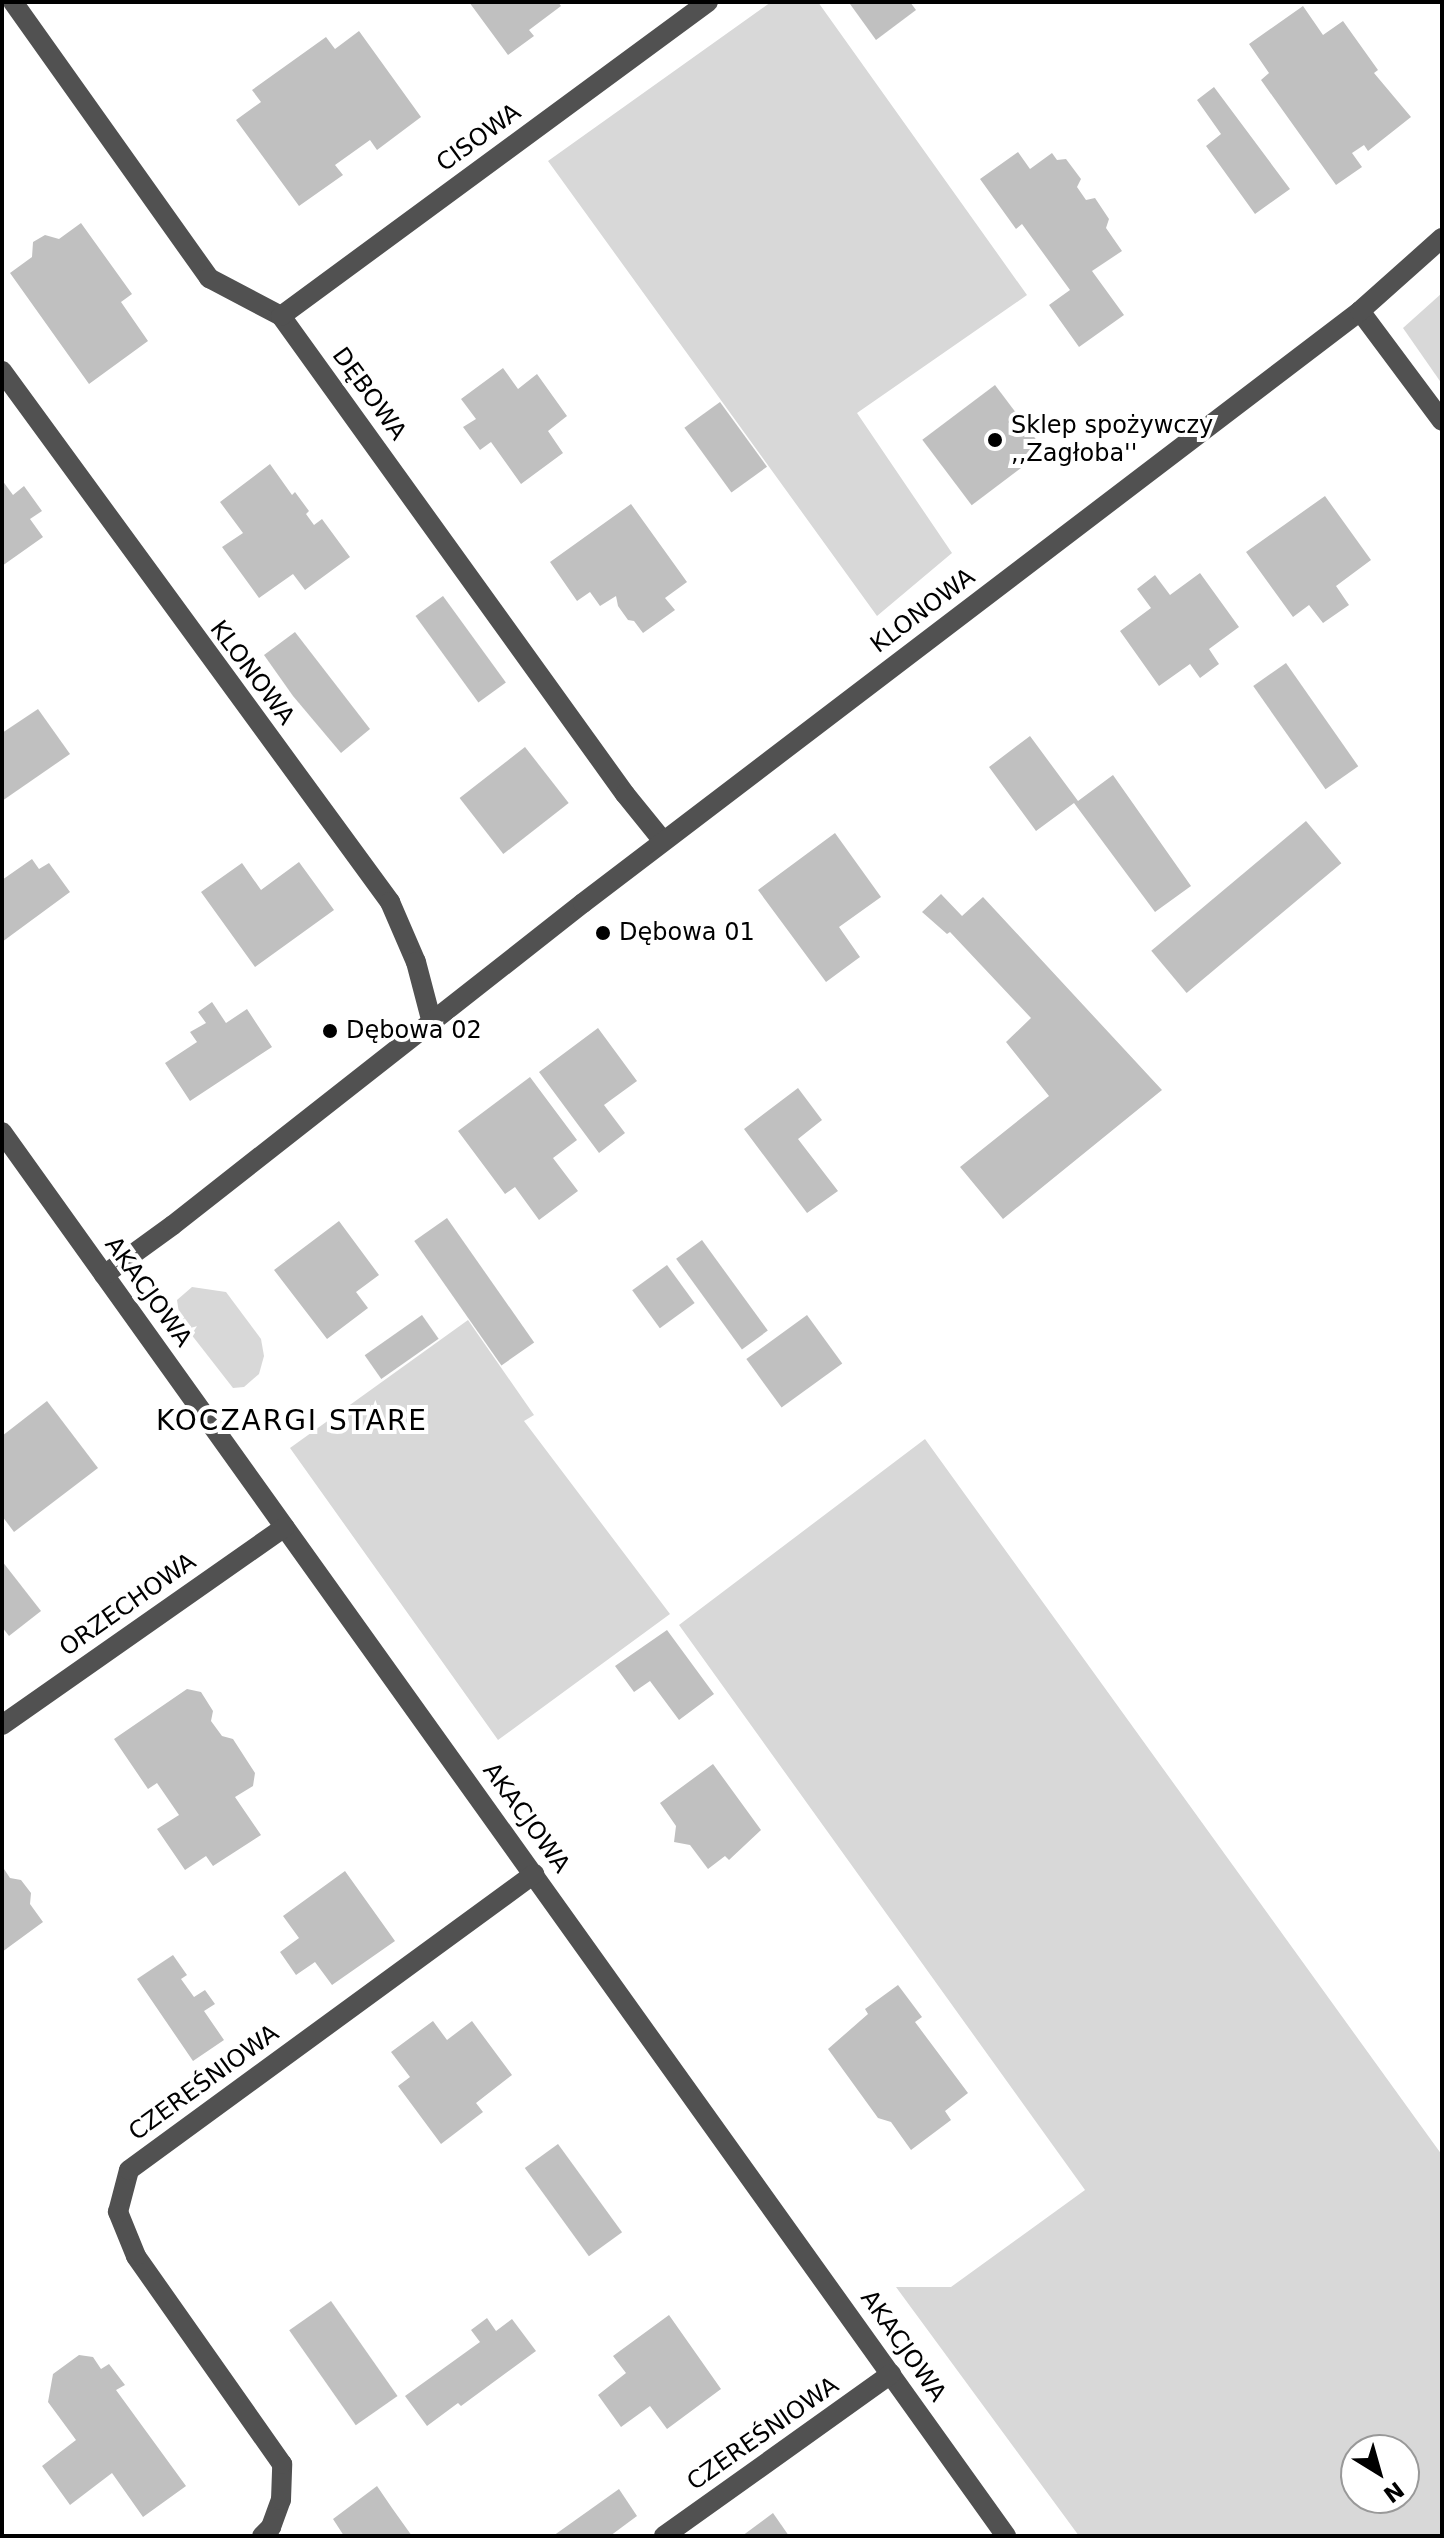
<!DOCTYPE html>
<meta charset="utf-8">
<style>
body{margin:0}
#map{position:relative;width:1444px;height:2538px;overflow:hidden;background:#fff;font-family:"DejaVu Sans",sans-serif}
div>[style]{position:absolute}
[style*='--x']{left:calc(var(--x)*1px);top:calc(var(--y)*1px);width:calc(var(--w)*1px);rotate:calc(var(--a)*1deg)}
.green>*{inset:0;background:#d8d8d8}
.building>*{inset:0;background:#c0c0c0;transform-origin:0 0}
.minor>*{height:20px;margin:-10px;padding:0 10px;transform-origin:10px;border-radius:10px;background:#515151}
.dots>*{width:22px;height:22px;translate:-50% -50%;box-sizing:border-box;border:4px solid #fff;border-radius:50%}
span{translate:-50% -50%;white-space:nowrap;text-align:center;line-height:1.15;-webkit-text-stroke:8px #fff;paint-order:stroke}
.street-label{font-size:24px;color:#000}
.poi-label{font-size:24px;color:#000}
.left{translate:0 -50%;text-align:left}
.quarter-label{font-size:28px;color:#000;letter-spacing:2px}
.frame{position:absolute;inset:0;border:4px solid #000;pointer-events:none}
.north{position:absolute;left:1340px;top:2434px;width:80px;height:80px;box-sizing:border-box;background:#fff;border:2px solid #999;border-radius:50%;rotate:143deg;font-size:22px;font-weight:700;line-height:32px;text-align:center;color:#000}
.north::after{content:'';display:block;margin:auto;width:28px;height:36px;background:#000;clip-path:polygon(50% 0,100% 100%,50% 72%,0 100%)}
</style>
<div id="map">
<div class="green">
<i style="clip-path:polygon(771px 2px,818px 2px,1027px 295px,857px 413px,952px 553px,877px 616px,548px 161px)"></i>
<i style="clip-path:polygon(1442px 293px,1442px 384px,1403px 328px)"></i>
<i style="clip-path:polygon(192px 1287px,226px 1292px,261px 1339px,264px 1356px,259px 1374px,244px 1387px,233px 1388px,180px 1320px,177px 1300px)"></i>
<i style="clip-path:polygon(468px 1320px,534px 1415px,524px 1421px,670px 1614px,498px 1740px,290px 1448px)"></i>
<i style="clip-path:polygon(evenodd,925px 1439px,1442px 2155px,1442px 2536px,1079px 2536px,896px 2287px,951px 2287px,1085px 2190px,679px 1625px,925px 1439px,1404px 2450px,1404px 2498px,1356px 2498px,1356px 2450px,1404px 2450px)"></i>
</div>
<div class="building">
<i style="clip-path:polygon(469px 2px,558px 2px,561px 6px,529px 30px,534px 36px,508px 55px)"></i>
<i style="clip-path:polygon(852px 2px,910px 2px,916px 10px,876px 40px,850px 4px)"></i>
<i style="clip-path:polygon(1303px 6px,1323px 35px,1343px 21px,1378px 70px,1374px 73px,1411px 117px,1368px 151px,1364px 145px,1352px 153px,1362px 167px,1336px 185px,1261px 80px,1269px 73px,1249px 44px)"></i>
<i style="clip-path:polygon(359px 31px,421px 117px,377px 150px,370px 140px,335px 165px,343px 175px,299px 206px,236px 120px,261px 102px,252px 90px,326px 37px,335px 49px)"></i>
<i style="clip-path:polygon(1214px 87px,1290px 189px,1255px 214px,1206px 146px,1221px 134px,1197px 100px)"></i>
<i style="clip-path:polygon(1018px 152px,1030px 169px,1052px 153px,1057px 160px,1066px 159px,1081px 179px,1077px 187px,1086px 200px,1095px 198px,1109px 219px,1106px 228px,1122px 251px,1092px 271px,1124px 315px,1079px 347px,1049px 305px,1070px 290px,1022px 224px,1016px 229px,980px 179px)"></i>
<i style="clip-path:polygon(81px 223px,132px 294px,121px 302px,148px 341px,89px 384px,10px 273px,32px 257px,33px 242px,45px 235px,59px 239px)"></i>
<i style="clip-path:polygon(503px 368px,518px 389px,537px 374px,567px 416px,548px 431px,563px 453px,521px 484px,491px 442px,480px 450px,463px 427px,476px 419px,461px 399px)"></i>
<i style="left:995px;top:385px;width:82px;height:91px;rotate:53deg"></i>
<i style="left:720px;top:402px;width:80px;height:44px;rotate:54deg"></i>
<i style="clip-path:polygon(270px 464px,292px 495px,295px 492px,309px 511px,306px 514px,314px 525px,322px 519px,350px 557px,305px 590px,293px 574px,259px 598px,222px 547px,243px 533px,220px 502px)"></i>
<i style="clip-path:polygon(2px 480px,13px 495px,24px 486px,42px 511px,30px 519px,43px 537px,2px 566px)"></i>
<i style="clip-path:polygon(1325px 496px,1371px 560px,1336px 586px,1349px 605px,1323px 623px,1309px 605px,1293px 617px,1246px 552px)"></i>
<i style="clip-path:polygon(631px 504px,687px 582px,665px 598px,675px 610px,643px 633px,634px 621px,628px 620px,618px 606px,616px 596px,600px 606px,590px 592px,577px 601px,550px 562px)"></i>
<i style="clip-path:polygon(1200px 573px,1239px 627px,1209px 649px,1219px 664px,1200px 678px,1190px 664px,1159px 686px,1120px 631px,1151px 608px,1137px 589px,1155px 575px,1170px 595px)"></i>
<i style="left:443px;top:596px;width:107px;height:34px;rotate:54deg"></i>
<i style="clip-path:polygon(295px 632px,370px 729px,341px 753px,293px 696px,264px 655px)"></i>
<i style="left:1286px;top:663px;width:126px;height:40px;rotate:55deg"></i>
<i style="clip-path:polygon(38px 709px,70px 754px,2px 801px,2px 733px)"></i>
<i style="clip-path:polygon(1030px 736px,1078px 801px,1113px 775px,1191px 886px,1155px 912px,1074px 803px,1036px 831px,989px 767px)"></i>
<i style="left:525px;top:747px;width:71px;height:83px;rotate:52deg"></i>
<i style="left:1306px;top:821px;width:55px;height:202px;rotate:50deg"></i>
<i style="clip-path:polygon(835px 833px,881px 897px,839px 927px,860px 957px,826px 982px,758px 890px)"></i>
<i style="clip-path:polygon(32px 859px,39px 869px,49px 863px,70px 892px,2px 942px,2px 880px)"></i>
<i style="clip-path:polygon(299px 862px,334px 910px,255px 967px,201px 892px,242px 863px,261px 890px)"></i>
<i style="clip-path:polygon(941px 894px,962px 916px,983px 897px,1162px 1090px,1003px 1219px,960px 1167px,1049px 1096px,1006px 1042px,1031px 1018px,950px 932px,947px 934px,922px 912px)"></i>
<i style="clip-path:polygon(212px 1002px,226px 1023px,247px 1009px,272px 1047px,190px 1101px,165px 1063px,197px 1042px,190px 1032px,206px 1023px,198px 1012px)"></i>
<i style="clip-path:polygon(598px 1028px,637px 1081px,604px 1105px,625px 1133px,599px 1153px,539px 1072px)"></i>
<i style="clip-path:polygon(530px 1077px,577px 1140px,553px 1158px,578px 1191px,539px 1220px,515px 1187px,505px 1194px,458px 1131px)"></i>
<i style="clip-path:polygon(798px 1088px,822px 1120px,798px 1139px,838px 1191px,807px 1213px,744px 1129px)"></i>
<i style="left:447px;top:1218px;width:152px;height:40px;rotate:55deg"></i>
<i style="clip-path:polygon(339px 1221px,379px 1275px,356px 1292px,368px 1308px,327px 1339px,274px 1270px)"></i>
<i style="left:702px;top:1240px;width:112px;height:32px;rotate:54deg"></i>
<i style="left:667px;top:1265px;width:47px;height:43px;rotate:54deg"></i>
<i style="left:422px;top:1315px;width:29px;height:70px;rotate:55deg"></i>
<i style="left:807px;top:1315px;width:60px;height:75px;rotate:54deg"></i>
<i style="clip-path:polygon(47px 1401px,98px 1468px,14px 1532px,2px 1516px,2px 1436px)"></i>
<i style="clip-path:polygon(2px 1561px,41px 1611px,9px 1636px,2px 1627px)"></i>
<i style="clip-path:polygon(667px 1630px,714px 1694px,679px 1720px,650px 1681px,634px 1692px,615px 1666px)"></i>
<i style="clip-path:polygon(187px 1689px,201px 1692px,213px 1711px,211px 1721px,222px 1736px,233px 1739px,255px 1773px,253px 1786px,235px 1797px,261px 1835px,213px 1866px,206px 1856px,185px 1870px,157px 1829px,179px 1815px,157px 1783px,148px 1789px,114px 1739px)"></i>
<i style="clip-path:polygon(713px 1764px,761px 1830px,729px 1860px,725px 1856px,708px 1869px,690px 1845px,674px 1842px,676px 1826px,660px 1803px)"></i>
<i style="clip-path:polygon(2px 1866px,10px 1878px,21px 1880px,31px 1893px,30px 1904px,43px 1922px,2px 1952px)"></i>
<i style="clip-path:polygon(345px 1871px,395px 1941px,332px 1985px,315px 1962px,296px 1975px,280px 1952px,299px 1938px,283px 1916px)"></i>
<i style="clip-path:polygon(173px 1955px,187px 1975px,181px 1979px,194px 1997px,205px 1990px,215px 2004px,204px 2011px,224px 2040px,193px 2061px,137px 1979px)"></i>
<i style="clip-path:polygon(898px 1985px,922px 2017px,915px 2022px,968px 2093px,945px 2111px,951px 2120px,911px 2150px,891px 2122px,878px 2118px,828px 2049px,868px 2014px,865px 2009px)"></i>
<i style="clip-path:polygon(433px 2021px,447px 2040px,472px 2021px,512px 2075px,476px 2103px,483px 2112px,441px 2144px,398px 2086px,410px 2077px,391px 2052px)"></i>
<i style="left:558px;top:2144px;width:109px;height:41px;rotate:54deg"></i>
<i style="left:331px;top:2301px;width:116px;height:51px;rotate:55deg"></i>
<i style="clip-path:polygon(669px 2315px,721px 2389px,667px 2429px,650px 2406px,621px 2427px,598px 2395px,626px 2373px,613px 2356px)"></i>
<i style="clip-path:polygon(487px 2318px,496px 2331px,512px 2319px,536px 2351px,461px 2406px,458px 2403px,427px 2426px,405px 2396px,480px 2342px,471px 2330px)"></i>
<i style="clip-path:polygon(79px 2355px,93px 2357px,101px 2369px,109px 2364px,125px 2385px,116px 2390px,186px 2486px,143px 2517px,112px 2473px,70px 2505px,42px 2466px,76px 2440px,48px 2402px,53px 2374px)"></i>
<i style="clip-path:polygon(377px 2486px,392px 2508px,412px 2536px,344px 2536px,333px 2519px)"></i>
<i style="clip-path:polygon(619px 2489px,637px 2516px,610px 2536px,553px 2536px)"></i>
<i style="clip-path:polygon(773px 2513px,789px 2536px,742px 2536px)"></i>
</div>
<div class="minor">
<i style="--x:13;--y:2;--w:339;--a:54.6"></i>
<i style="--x:209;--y:278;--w:81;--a:27.8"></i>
<i style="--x:281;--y:316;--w:589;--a:54.26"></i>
<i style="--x:625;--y:794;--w:60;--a:51"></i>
<i style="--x:1360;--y:311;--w:137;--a:53.3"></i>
<i style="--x:281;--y:316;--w:530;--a:-36.33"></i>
<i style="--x:2;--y:371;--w:658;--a:53.84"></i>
<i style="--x:390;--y:902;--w:65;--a:66.6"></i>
<i style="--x:416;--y:962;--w:59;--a:75.3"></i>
<i style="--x:2;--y:1132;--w:1726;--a:54.43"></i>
<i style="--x:104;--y:1275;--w:85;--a:-35.9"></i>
<i style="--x:173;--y:1225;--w:521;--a:-38.14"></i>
<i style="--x:583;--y:903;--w:977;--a:-37.3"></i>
<i style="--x:1360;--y:311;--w:110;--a:-41.7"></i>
<i style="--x:2;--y:1725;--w:345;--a:-35"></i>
<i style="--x:262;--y:2536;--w:13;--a:-45"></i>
<i style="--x:271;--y:2527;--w:29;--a:-70"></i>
<i style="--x:281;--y:2500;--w:36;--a:-88"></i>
<i style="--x:282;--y:2464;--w:254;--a:-125.1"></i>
<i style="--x:136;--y:2256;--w:48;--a:-112.2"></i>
<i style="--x:118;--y:2212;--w:43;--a:-75.3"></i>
<i style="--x:129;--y:2170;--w:502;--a:-36.16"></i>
<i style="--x:664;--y:2536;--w:279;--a:-35.5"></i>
</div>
<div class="dots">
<i style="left:995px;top:440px;background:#000"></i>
<i style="left:603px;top:933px;background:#000"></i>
<i style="left:330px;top:1031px;background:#000"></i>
</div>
<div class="street-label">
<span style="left:479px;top:138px;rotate:-36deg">CISOWA</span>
<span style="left:369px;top:394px;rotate:54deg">DĘBOWA</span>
<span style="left:923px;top:611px;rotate:-37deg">KLONOWA</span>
<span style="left:252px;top:673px;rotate:53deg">KLONOWA</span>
<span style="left:148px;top:1292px;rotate:54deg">AKACJOWA</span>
<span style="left:128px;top:1605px;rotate:-35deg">ORZECHOWA</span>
<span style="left:526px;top:1818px;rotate:54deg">AKACJOWA</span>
<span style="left:204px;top:2083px;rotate:-36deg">CZEREŚNIOWA</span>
<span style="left:903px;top:2346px;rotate:55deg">AKACJOWA</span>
<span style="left:763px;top:2434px;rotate:-35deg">CZEREŚNIOWA</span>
</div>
<div class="poi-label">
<span class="left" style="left:1011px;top:440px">Sklep spożywczy<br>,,Zagłoba''</span>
<span class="left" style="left:619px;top:933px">Dębowa 01</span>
<span class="left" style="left:346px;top:1031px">Dębowa 02</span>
</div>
<div class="quarter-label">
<span style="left:292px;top:1421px">KOCZARGI STARE</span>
</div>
<div class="frame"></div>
<div class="north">N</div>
</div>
